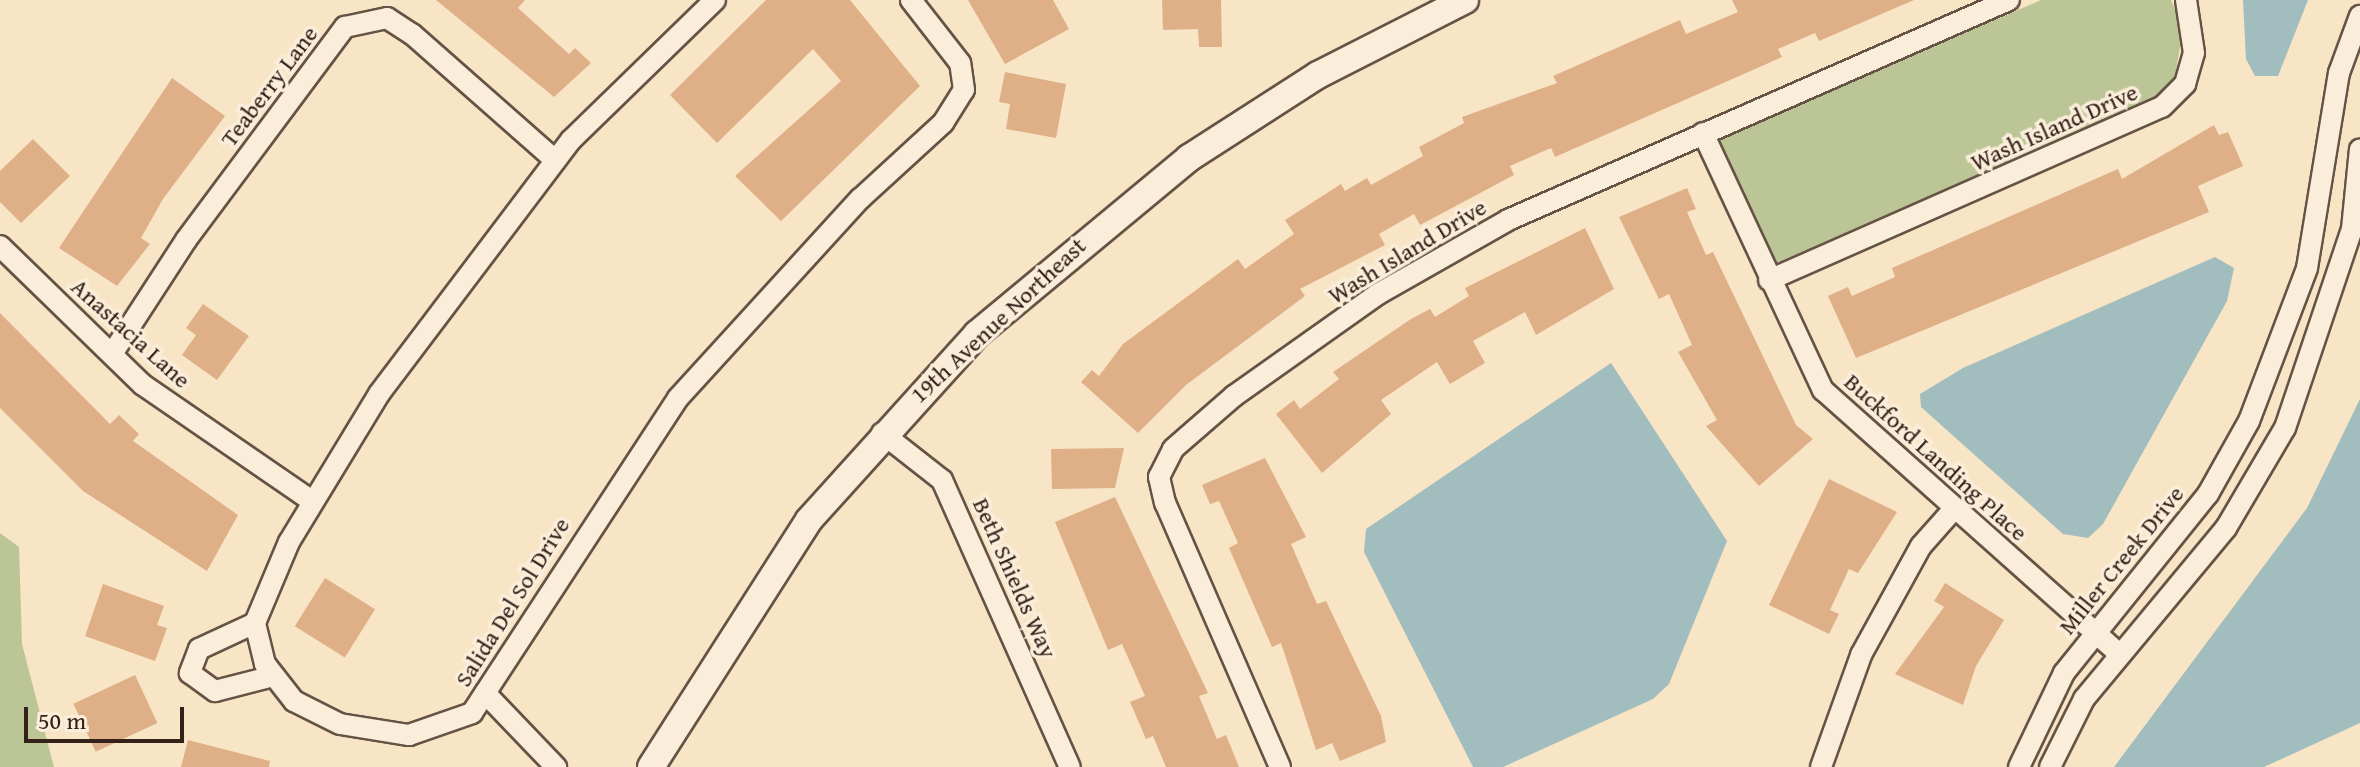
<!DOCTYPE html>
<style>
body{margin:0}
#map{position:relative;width:2360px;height:767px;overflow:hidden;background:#f8e5c6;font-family:"Gentium Book Plus",serif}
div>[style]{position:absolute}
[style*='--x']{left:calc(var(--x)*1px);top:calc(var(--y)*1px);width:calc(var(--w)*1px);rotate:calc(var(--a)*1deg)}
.green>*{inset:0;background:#bcc596}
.water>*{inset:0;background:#a2bdbe}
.building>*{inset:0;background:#dfaf88;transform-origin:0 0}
.roads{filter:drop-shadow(2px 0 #655345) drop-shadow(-2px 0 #655345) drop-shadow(0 2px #655345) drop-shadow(0 -2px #655345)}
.minor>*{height:20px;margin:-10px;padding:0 10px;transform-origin:10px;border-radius:10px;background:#faeeda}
.tertiary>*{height:26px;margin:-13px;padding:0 13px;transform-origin:13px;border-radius:13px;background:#faeeda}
span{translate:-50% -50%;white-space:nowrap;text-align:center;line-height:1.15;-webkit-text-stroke:7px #faeeda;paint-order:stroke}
.street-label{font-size:24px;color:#34221a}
.scale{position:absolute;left:24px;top:707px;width:160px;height:36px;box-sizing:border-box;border:4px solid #34221a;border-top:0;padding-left:10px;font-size:24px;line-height:28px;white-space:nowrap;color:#34221a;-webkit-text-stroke:6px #faeeda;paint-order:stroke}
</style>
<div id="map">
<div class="green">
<i style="clip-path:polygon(2041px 0,2171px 0,2183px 28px,2175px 77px,2156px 97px,1774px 264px,1719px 140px)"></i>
<i style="clip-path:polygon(0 533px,19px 547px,22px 644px,54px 767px,0 767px)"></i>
</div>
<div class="water">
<i style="clip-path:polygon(2243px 0,2308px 0,2278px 76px,2255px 76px,2246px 59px)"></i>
<i style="clip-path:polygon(2215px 257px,2234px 268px,2227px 301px,2103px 524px,2088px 538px,2063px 534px,1921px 407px,1920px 394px,1963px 368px)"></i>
<i style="clip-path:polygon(1611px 363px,1727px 541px,1669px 684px,1653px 699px,1503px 767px,1473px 767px,1364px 552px,1366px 529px)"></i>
<i style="clip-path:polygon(2360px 399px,2360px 723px,2264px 767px,2114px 767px,2307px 508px)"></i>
</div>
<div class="building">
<i style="clip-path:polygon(436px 0,525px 0,518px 8px,569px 54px,575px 48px,591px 63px,554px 97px)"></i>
<i style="clip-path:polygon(766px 0,850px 0,920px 86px,781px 221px,735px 176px,841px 81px,813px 49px,717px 143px,670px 95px)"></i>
<i style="clip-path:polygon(968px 0,1053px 0,1069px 29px,1005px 64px)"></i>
<i style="clip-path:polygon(1162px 0,1221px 0,1222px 47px,1199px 47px,1198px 29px,1163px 30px)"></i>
<i style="clip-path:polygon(1732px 0,1914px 0,1819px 41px,1815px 33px,1778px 49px,1782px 57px,1555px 157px,1551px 148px,1510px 166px,1514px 175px,1420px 225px,1414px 214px,1379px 234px,1385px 245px,1300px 289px,1305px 296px,1186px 385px,1138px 433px,1081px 382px,1092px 370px,1099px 376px,1123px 344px,1238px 259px,1245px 269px,1294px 234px,1285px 220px,1341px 184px,1345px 191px,1367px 178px,1371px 185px,1423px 156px,1419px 147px,1464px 123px,1462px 117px,1557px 83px,1553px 76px,1680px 20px,1686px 34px,1738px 12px)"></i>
<i style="clip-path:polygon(1005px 72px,1066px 84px,1056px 138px,1006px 129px,1010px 104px,999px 102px)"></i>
<i style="clip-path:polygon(172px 78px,225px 116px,163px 199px,141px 238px,150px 244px,117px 286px,59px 248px)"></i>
<i style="clip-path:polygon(2214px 125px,2219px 135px,2228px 132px,2243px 166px,2198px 186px,2209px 212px,1856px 358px,1828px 296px,1848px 287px,1852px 296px,1895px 277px,1892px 268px,2118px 169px,2122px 179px)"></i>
<i style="clip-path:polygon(33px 139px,70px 176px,21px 223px,0 202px,0 171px)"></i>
<i style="clip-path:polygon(1687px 188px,1696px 209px,1687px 212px,1706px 255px,1713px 252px,1796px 425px,1813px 439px,1759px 486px,1706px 426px,1717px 420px,1678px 352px,1692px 345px,1669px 294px,1659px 299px,1619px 217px)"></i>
<i style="clip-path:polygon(1585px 228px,1614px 289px,1536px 335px,1525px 312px,1473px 341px,1485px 363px,1450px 384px,1437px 362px,1381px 400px,1391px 414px,1322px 473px,1276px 414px,1294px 400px,1300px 409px,1339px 379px,1333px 372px,1411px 319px,1430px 309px,1435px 317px,1469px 296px,1465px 288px)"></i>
<i style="clip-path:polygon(203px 304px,249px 336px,217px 380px,182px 355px,196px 335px,186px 328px)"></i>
<i style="clip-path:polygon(0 313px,110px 424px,119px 415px,139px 434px,133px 441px,238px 515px,207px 571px,83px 491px,0 408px)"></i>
<i style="clip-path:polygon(1124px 448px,1115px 488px,1052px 489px,1051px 449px)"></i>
<i style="clip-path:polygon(1265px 458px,1306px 537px,1291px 544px,1317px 604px,1326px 601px,1381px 716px,1386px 742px,1340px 761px,1332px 743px,1316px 750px,1281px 643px,1272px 647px,1229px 548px,1238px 543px,1219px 501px,1210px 504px,1202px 485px)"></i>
<i style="clip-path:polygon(1829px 479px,1897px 512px,1858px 573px,1849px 569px,1830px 610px,1839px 614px,1829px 634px,1769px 605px)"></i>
<i style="clip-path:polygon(1115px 497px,1208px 693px,1199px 696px,1217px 739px,1226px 735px,1239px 767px,1166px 767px,1153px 736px,1146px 739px,1130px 702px,1145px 696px,1122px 644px,1108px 650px,1055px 522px)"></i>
<i style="left:325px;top:578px;width:59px;height:57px;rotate:32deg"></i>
<i style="clip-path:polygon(1945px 583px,2004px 620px,1976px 666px,1963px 705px,1895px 674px,1944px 607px,1934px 601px)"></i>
<i style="clip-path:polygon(103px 584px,164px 606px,157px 625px,167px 628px,155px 661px,85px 636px)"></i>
<i style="left:135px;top:675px;width:53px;height:68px;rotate:65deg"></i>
<i style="clip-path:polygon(188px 740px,270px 761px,269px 767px,181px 767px)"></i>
</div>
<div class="roads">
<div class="minor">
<i style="--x:715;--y:0;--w:201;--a:135.8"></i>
<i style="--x:571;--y:140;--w:318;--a:127.1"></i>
<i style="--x:379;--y:394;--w:173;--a:121.3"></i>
<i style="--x:289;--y:542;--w:88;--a:112.8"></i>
<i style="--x:255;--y:623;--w:42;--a:76.3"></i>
<i style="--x:265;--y:664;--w:47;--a:51.9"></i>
<i style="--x:294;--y:701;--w:51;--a:26.6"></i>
<i style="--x:340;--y:724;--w:70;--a:9.1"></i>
<i style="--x:409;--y:735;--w:67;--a:-19.2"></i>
<i style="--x:472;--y:713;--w:376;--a:-56.8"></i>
<i style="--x:678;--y:398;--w:270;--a:-47.6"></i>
<i style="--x:860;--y:199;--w:113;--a:-42.5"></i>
<i style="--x:943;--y:123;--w:39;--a:-58"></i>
<i style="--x:964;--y:90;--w:27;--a:-98"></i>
<i style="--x:960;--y:63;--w:80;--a:-127.9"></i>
<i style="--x:1703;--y:133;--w:284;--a:65"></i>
<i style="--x:1823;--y:390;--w:397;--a:41.7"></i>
<i style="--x:0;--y:246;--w:199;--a:44.2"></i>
<i style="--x:143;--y:385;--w:206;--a:34.5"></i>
<i style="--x:1769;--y:280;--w:429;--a:-23.8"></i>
<i style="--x:2162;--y:107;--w:33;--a:-45"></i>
<i style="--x:2185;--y:84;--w:32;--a:-74"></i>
<i style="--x:2194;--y:53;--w:54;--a:-98.6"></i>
<i style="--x:112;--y:354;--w:136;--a:-57"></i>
<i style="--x:186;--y:240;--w:266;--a:-53.3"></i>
<i style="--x:345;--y:27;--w:43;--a:-12.1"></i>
<i style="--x:387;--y:18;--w:30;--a:33"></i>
<i style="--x:412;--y:34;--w:191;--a:41.4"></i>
<i style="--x:882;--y:433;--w:76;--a:38.1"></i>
<i style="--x:942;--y:480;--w:314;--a:66"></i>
<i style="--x:255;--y:623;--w:62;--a:155.1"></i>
<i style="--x:199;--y:649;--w:26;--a:111"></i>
<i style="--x:190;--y:673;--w:31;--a:36"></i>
<i style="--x:215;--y:691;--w:61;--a:-14.3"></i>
<i style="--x:485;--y:693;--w:103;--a:46.2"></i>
<i style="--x:1280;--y:767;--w:288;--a:-113.5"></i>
<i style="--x:1165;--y:503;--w:27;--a:-103"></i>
<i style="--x:1159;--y:477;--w:31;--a:-63"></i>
<i style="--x:1173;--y:449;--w:81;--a:-41"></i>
<i style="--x:1234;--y:396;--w:176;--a:-35.3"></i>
<i style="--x:1378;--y:294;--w:150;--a:-29.6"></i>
<i style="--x:1508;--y:220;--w:547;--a:-23.71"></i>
<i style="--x:1821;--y:767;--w:119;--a:-70.3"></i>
<i style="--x:1861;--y:655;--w:124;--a:-61.2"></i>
<i style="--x:1921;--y:546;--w:48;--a:-48.4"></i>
<i style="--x:2019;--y:767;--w:104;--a:-64.4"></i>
<i style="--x:2064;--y:673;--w:230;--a:-51.2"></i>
<i style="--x:2208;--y:494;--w:84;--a:-60.7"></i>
<i style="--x:2249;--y:421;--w:164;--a:-69.2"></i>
<i style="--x:2307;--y:268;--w:198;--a:-80.7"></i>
<i style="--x:2339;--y:73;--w:61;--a:-69.8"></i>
<i style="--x:2050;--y:767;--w:76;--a:-63.4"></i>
<i style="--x:2084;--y:699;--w:222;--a:-50.3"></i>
<i style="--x:2226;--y:528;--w:116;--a:-59.5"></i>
<i style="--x:2285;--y:428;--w:210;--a:-71.4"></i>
<i style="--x:2352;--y:229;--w:80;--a:-84.3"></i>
</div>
<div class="tertiary">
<i style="--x:651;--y:767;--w:293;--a:-57.4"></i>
<i style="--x:809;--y:520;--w:251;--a:-47.9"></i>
<i style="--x:977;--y:334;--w:276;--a:-39.7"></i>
<i style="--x:1189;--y:158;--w:153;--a:-32.8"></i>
<i style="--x:1318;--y:75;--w:165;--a:-27"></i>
</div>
</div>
<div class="street-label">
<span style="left:269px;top:86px;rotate:-53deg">Teaberry Lane</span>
<span style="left:2054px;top:127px;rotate:-24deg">Wash Island Drive</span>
<span style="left:1407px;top:251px;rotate:-31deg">Wash Island Drive</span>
<span style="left:998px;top:320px;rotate:-43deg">19th Avenue Northeast</span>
<span style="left:131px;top:333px;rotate:42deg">Anastacia Lane</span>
<span style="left:1936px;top:457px;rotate:42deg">Buckford Landing Place</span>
<span style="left:2121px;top:560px;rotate:-51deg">Miller Creek Drive</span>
<span style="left:1015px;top:578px;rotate:66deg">Beth Shields Way</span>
<span style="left:512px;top:602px;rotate:-58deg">Salida Del Sol Drive</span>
</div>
<div class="scale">50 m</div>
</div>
